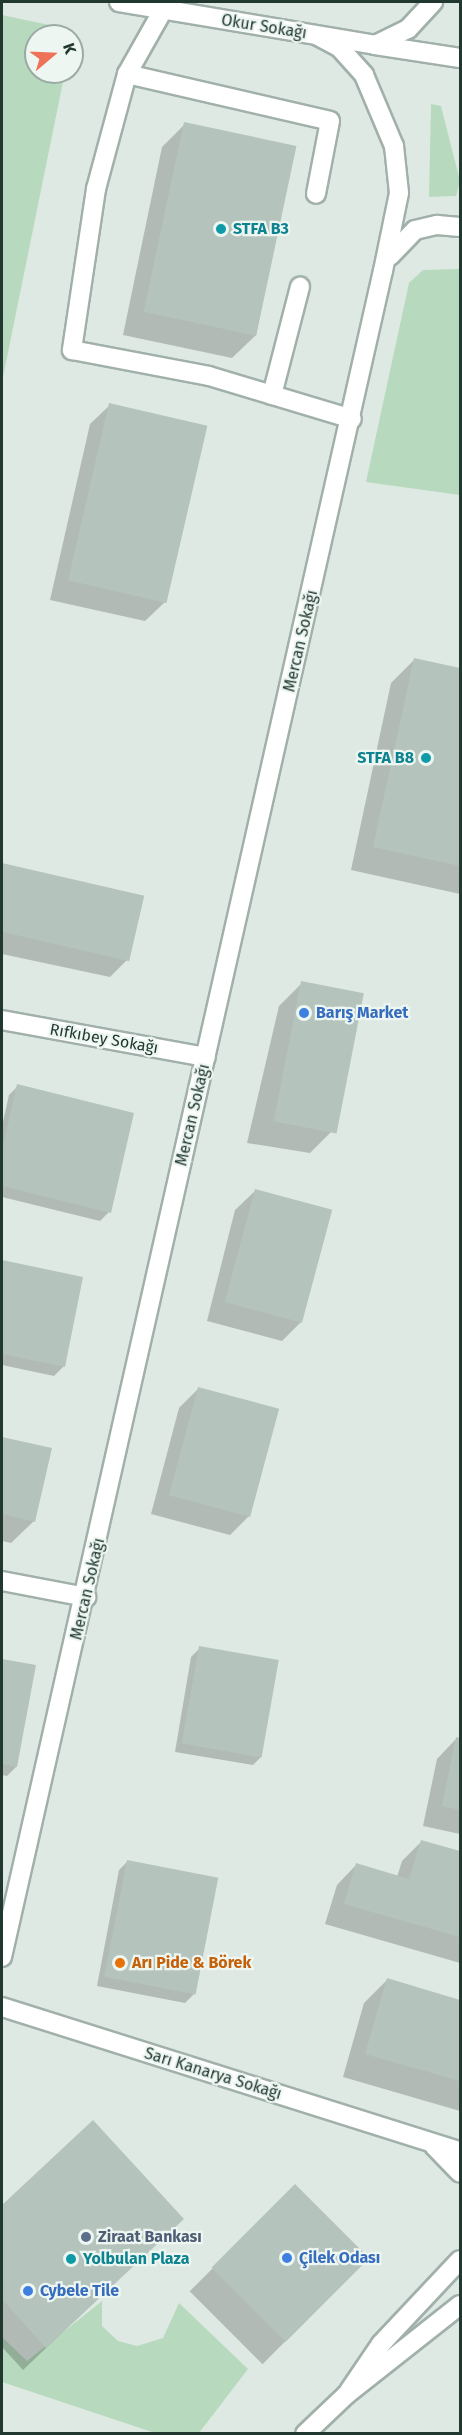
<!DOCTYPE html>
<meta charset="utf-8">
<style>
body{margin:0}
#map{position:relative;width:462px;height:2435px;overflow:hidden;background:#dee9e3;font-family:"Fira Sans",sans-serif}
div>[style]{position:absolute}
[style*='--x']{left:calc(var(--x)*1px);top:calc(var(--y)*1px);width:calc(var(--w)*1px);rotate:calc(var(--a)*1deg)}
.green>*{inset:0;background:#b7dabe}
.shadow>*{inset:0;background:#0003;transform-origin:0 0}
.building>*{inset:0;background:#b4c4bc;transform-origin:0 0}
.roads{filter:drop-shadow(2px 0 #a1b0aa) drop-shadow(-2px 0 #a1b0aa) drop-shadow(0 2px #a1b0aa) drop-shadow(0 -2px #a1b0aa)}
.lane>*{height:18px;margin:-9px;padding:0 9px;transform-origin:9px;border-radius:9px;background:#fff}
.street>*{height:18px;margin:-9px;padding:0 9px;transform-origin:9px;border-radius:9px;background:#fff}
.secondary>*{height:18px;margin:-9px;padding:0 9px;transform-origin:9px;border-radius:9px;background:#fff}
.dots>*{width:16px;height:16px;translate:-50% -50%;box-sizing:border-box;border:3px solid #eef6f2;border-radius:50%}
span{translate:-50% -50%;white-space:nowrap;text-align:center;line-height:1.15;-webkit-text-stroke:4.5px #eef6f2;paint-order:stroke}
.street-label{font-size:16px;color:#203830}
.culture-label{font-size:16px;color:#0d838f;font-weight:700}
.left{translate:0 -50%;text-align:left}
.right{translate:-100% -50%;text-align:right}
.shop-label{font-size:16px;color:#366cbe;font-weight:700}
.food-label{font-size:16px;color:#c56008;font-weight:700}
.service-label{font-size:16px;color:#4e5e75;font-weight:700}
.frame{position:absolute;inset:0;border:3px solid #203830;pointer-events:none}
.north{position:absolute;left:24px;top:24px;width:60px;height:60px;box-sizing:border-box;background:#eef6f2;border:2px solid #9caaa4;border-radius:50%;rotate:71deg;font-size:16px;font-weight:700;line-height:24px;text-align:center;color:#203830}
.north::after{content:'';display:block;margin:auto;width:21px;height:27px;background:#ed7258;clip-path:polygon(50% 0,100% 100%,50% 72%,0 100%)}
</style>
<div id="map">
<div class="green">
<i style="clip-path:polygon(2px 15px,73px 30px,72px 37px,36px 36px,36px 72px,65px 72px,2px 382px)"></i>
<i style="clip-path:polygon(431px 104px,441px 106px,460px 181px,456px 196px,429px 197px)"></i>
<i style="clip-path:polygon(460px 269px,460px 495px,366px 482px,409px 283px,423px 270px)"></i>
<i style="clip-path:polygon(102px 2301px,102px 2326px,118px 2341px,137px 2346px,163px 2338px,179px 2303px,248px 2369px,199px 2433px,155px 2433px,2px 2382px,2px 2337px,27px 2361px)"></i>
</div>
<div class="shadow">
<i style="clip-path:polygon(185px 124px,294px 147px,256px 335px,232px 358px,123px 335px,162px 147px)"></i>
<i style="clip-path:polygon(110px 405px,165px 602px,145px 621px,50px 600px,90px 424px)"></i>
<i style="clip-path:polygon(414px 660px,460px 670px,460px 894px,351px 870px,391px 683px)"></i>
<i style="clip-path:polygon(2px 865px,143px 896px,129px 958px,110px 977px,2px 954px)"></i>
<i style="clip-path:polygon(302px 983px,333px 1130px,310px 1153px,247px 1143px,279px 1006px)"></i>
<i style="clip-path:polygon(18px 1086px,109px 1212px,100px 1221px,2px 1197px,2px 1126px,9px 1095px)"></i>
<i style="clip-path:polygon(255px 1191px,302px 1321px,282px 1341px,207px 1321px,235px 1210px)"></i>
<i style="clip-path:polygon(2px 1261px,81px 1278px,63px 1367px,54px 1376px,2px 1365px)"></i>
<i style="clip-path:polygon(198px 1389px,250px 1515px,230px 1535px,151px 1514px,179px 1408px)"></i>
<i style="clip-path:polygon(2px 1438px,50px 1450px,34px 1521px,11px 1543px,2px 1541px)"></i>
<i style="clip-path:polygon(200px 1648px,262px 1756px,253px 1765px,175px 1752px,191px 1657px)"></i>
<i style="clip-path:polygon(2px 1660px,34px 1666px,16px 1767px,7px 1776px,2px 1775px)"></i>
<i style="clip-path:polygon(456px 1739px,460px 1740px,460px 1834px,423px 1826px,437px 1759px)"></i>
<i style="clip-path:polygon(421px 1842px,460px 1853px,460px 1963px,325px 1924px,337px 1885px,356px 1865px,397px 1877px,402px 1861px)"></i>
<i style="clip-path:polygon(128px 1861px,194px 1994px,185px 2003px,97px 1986px,119px 1870px)"></i>
<i style="clip-path:polygon(387px 1980px,460px 2001px,460px 2111px,343px 2077px,364px 2003px)"></i>
<i style="clip-path:polygon(93px 2122px,182px 2219px,23px 2370px,2px 2347px,2px 2207px)"></i>
<i style="left:295px;top:2186px;width:103px;height:149px;rotate:45deg"></i>
</div>
<div class="building">
<i style="left:184px;top:122px;width:115px;height:194px;rotate:12deg"></i>
<i style="left:109px;top:403px;width:101px;height:182px;rotate:13deg"></i>
<i style="clip-path:polygon(414px 658px,460px 668px,460px 866px,373px 847px)"></i>
<i style="left:2px;top:863px;width:146px;height:67px;rotate:13deg"></i>
<i style="left:301px;top:981px;width:64px;height:143px;rotate:11deg"></i>
<i style="clip-path:polygon(17px 1084px,134px 1113px,111px 1213px,2px 1186px,2px 1151px)"></i>
<i style="left:255px;top:1189px;width:80px;height:117px;rotate:15deg"></i>
<i style="clip-path:polygon(2px 1260px,83px 1277px,65px 1367px,2px 1354px)"></i>
<i style="left:198px;top:1387px;width:84px;height:112px;rotate:15deg"></i>
<i style="clip-path:polygon(2px 1437px,52px 1448px,35px 1522px,2px 1514px)"></i>
<i style="left:199px;top:1646px;width:81px;height:99px;rotate:10deg"></i>
<i style="clip-path:polygon(2px 1659px,36px 1665px,17px 1767px,2px 1764px)"></i>
<i style="clip-path:polygon(456px 1737px,460px 1738px,460px 1810px,442px 1806px)"></i>
<i style="clip-path:polygon(421px 1840px,460px 1851px,460px 1937px,344px 1904px,356px 1863px,409px 1879px)"></i>
<i style="left:127px;top:1860px;width:93px;height:119px;rotate:11deg"></i>
<i style="clip-path:polygon(387px 1978px,460px 2000px,460px 2081px,365px 2054px)"></i>
<i style="clip-path:polygon(93px 2120px,184px 2219px,46px 2348px,2px 2299px,2px 2205px)"></i>
<i style="left:295px;top:2184px;width:105px;height:118px;rotate:45deg"></i>
</div>
<div class="roads">
<div class="lane">
<i style="--x:163;--y:10;--w:73;--a:119.4"></i>
<i style="--x:127;--y:74;--w:119;--a:105.1"></i>
<i style="--x:96;--y:189;--w:163;--a:98.5"></i>
<i style="--x:72;--y:350;--w:139;--a:10.7"></i>
<i style="--x:209;--y:376;--w:149;--a:16.7"></i>
<i style="--x:127;--y:74;--w:208;--a:13"></i>
<i style="--x:330;--y:121;--w:74;--a:100.9"></i>
<i style="--x:272;--y:395;--w:112;--a:-75.5"></i>
</div>
<div class="street">
<i style="--x:119;--y:2;--w:260;--a:9.5"></i>
<i style="--x:2;--y:1020;--w:207;--a:10.3"></i>
<i style="--x:2;--y:1581;--w:86;--a:10.8"></i>
<i style="--x:2;--y:1957;--w:1729;--a:-77.27"></i>
</div>
<div class="secondary">
<i style="--x:318;--y:36;--w:24;--a:28"></i>
<i style="--x:339;--y:47;--w:38;--a:48"></i>
<i style="--x:364;--y:75;--w:77;--a:67.1"></i>
<i style="--x:394;--y:146;--w:47;--a:83.9"></i>
<i style="--x:399;--y:193;--w:80;--a:101.6"></i>
<i style="--x:375;--y:45;--w:86;--a:8.7"></i>
<i style="--x:375;--y:45;--w:37;--a:-26"></i>
<i style="--x:408;--y:29;--w:37;--a:-47"></i>
<i style="--x:390;--y:256;--w:36;--a:-46"></i>
<i style="--x:415;--y:230;--w:23;--a:-13"></i>
<i style="--x:437;--y:225;--w:23;--a:5"></i>
<i style="--x:2;--y:2007;--w:480;--a:17.5"></i>
<i style="--x:434;--y:2146;--w:37;--a:46"></i>
<i style="--x:349;--y:2391;--w:57;--a:-55.8"></i>
<i style="--x:381;--y:2344;--w:115;--a:-46.8"></i>
<i style="--x:305;--y:2434;--w:57;--a:-43.6"></i>
<i style="--x:346;--y:2395;--w:145;--a:-38.3"></i>
</div>
</div>
<div class="dots">
<i style="left:221px;top:229px;background:#0f9aa8"></i>
<i style="left:426px;top:758px;background:#0f9aa8"></i>
<i style="left:304px;top:1013px;background:#3f7fe0"></i>
<i style="left:120px;top:1963px;background:#e8710a"></i>
<i style="left:86px;top:2237px;background:#5c6f8a"></i>
<i style="left:287px;top:2258px;background:#3f7fe0"></i>
<i style="left:71px;top:2259px;background:#0f9aa8"></i>
<i style="left:28px;top:2291px;background:#3f7fe0"></i>
</div>
<div class="street-label">
<span style="left:264px;top:27px;rotate:9deg">Okur Sokağı</span>
<span style="left:301px;top:641px;rotate:-77deg">Mercan Sokağı</span>
<span style="left:104px;top:1039px;rotate:10deg">Rıfkıbey Sokağı</span>
<span style="left:193px;top:1115px;rotate:-77deg">Mercan Sokağı</span>
<span style="left:88px;top:1589px;rotate:-77deg">Mercan Sokağı</span>
<span style="left:213px;top:2074px;rotate:17deg">Sarı Kanarya Sokağı</span>
</div>
<div class="culture-label">
<span class="left" style="left:233px;top:229px">STFA B3</span>
<span class="right" style="left:414px;top:758px">STFA B8</span>
<span class="left" style="left:83px;top:2259px">Yolbulan Plaza</span>
</div>
<div class="shop-label">
<span class="left" style="left:316px;top:1013px">Barış Market</span>
<span class="left" style="left:299px;top:2258px">Çilek Odası</span>
<span class="left" style="left:40px;top:2291px">Cybele Tile</span>
</div>
<div class="food-label">
<span class="left" style="left:132px;top:1963px">Arı Pide &amp; Börek</span>
</div>
<div class="service-label">
<span class="left" style="left:98px;top:2237px">Ziraat Bankası</span>
</div>
<div class="frame"></div>
<div class="north">K</div>
</div>
